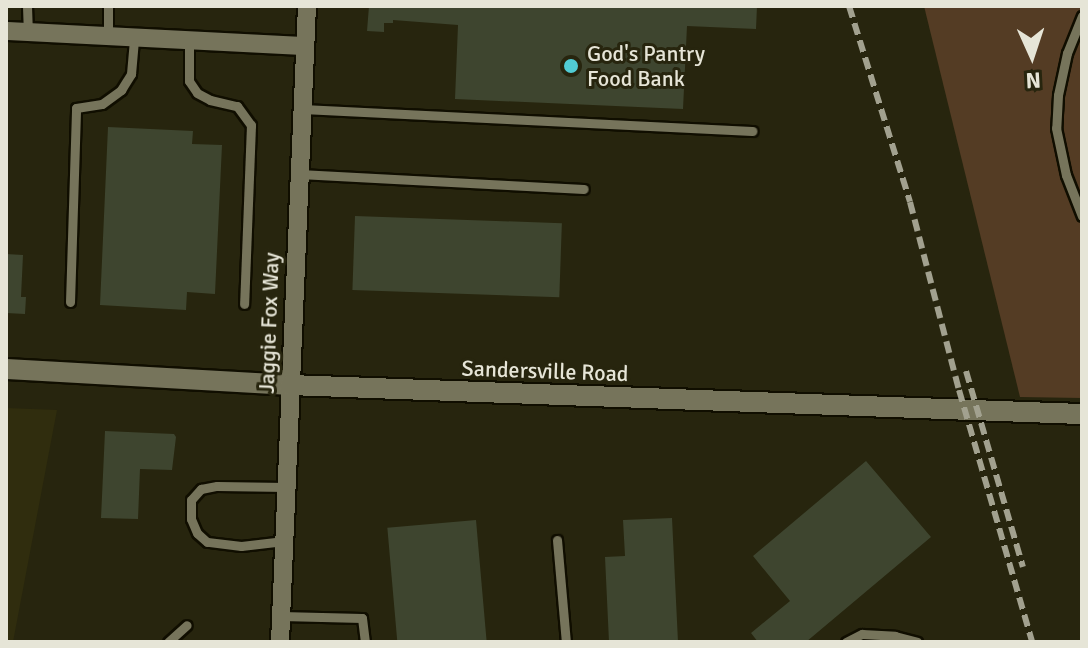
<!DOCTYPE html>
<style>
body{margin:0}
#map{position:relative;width:1088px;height:648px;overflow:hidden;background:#27250e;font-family:Signika,sans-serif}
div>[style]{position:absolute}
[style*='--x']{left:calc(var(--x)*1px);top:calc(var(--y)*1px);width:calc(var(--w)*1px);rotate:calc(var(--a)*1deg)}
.built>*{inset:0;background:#302d0e}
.green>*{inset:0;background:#543c24}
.building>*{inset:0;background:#3e452f;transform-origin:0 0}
.roads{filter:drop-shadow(2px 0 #100e00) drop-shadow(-2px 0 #100e00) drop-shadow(0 2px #100e00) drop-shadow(0 -2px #100e00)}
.lane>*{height:9px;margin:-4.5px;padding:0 4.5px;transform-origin:4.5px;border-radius:4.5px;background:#76745b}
.street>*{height:18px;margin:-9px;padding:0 9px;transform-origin:9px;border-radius:9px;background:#76745b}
.secondary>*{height:20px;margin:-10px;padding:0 10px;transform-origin:10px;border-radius:10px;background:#76745b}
.rail>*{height:6px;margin-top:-3px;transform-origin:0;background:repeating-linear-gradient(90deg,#a2a18f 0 12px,transparent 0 18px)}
.dots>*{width:22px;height:22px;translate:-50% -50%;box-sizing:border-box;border:4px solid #27250e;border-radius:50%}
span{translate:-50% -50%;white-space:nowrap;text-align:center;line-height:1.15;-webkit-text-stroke:6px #27250e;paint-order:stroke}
.poi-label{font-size:22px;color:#e6e5d7}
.left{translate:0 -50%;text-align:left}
.street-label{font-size:22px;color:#e6e5d7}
.frame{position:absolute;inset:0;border:8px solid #e6e5d7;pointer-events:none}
.north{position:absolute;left:992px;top:16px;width:80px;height:80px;-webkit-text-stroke:6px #27250e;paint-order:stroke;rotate:177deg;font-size:22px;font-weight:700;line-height:32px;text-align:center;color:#e6e5d7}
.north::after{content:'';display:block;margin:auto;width:28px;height:36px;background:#e6e5d7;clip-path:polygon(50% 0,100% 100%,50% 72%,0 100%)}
</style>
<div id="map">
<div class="built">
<i style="clip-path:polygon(6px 408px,57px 410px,13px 642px,6px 642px)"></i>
</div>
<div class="green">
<i style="clip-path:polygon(924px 6px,1082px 6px,1082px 398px,1020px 397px)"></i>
</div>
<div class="building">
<i style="clip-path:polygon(369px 6px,757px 6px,756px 29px,687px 26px,683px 109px,455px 99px,458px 25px,393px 20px,393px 23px,384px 23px,384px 32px,367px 31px)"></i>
<i style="clip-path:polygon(108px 127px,193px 131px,192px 144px,222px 145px,215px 294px,187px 292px,186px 310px,100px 305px)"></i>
<i style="left:355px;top:216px;width:207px;height:74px;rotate:2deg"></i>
<i style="clip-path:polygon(6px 254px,23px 255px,21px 297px,26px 297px,25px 314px,6px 313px)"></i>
<i style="clip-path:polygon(105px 431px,174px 434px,176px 437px,172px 470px,140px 469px,138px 519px,101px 518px)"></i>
<i style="clip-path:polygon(866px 461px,931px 537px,806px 642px,758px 642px,751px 633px,790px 601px,753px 556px)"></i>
<i style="clip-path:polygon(672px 518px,678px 642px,609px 642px,605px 557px,625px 556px,623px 520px)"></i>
<i style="left:476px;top:520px;width:122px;height:89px;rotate:85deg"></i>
</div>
<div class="roads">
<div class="lane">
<i style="--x:27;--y:6;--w:26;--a:88"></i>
<i style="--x:108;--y:6;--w:30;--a:90"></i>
<i style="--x:1082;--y:16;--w:40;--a:112"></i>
<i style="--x:1067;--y:53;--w:43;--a:102.1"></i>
<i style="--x:1058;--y:95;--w:33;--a:93"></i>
<i style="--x:1056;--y:128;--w:48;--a:78"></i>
<i style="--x:1066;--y:175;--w:44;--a:68.7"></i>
<i style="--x:189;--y:40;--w:41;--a:90"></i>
<i style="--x:189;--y:81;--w:14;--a:56"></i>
<i style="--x:197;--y:93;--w:15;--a:28"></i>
<i style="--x:210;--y:100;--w:28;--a:13"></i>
<i style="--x:237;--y:106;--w:24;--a:54"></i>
<i style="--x:251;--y:125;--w:179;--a:92.2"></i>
<i style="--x:302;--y:109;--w:451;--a:2.8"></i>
<i style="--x:299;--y:174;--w:285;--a:3"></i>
<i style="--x:70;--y:302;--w:194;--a:-88.2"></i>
<i style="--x:76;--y:108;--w:26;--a:-9"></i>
<i style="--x:102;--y:104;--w:24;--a:-36"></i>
<i style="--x:121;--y:90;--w:19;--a:-58"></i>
<i style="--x:131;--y:74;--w:37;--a:-85"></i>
<i style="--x:557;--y:540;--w:102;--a:85"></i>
<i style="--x:284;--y:541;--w:43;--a:173.4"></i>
<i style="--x:241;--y:546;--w:34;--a:-173"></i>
<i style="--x:207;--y:542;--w:13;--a:-138"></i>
<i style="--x:197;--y:533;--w:15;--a:-113"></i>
<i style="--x:191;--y:519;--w:19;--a:-90"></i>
<i style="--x:191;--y:500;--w:15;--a:-48"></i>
<i style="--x:201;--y:489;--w:16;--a:-11"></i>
<i style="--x:217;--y:486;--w:69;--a:0.8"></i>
<i style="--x:281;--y:616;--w:81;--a:1.4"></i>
<i style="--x:362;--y:618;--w:24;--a:83"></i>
<i style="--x:168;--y:642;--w:25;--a:-42"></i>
<i style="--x:846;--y:642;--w:18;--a:-27"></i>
<i style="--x:862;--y:634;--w:33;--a:3"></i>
<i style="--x:895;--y:636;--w:23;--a:15"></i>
</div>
<div class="street">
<i style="--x:6;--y:31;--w:298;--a:2.9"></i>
<i style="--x:280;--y:642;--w:637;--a:-87.57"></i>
</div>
<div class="secondary">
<i style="--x:6;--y:369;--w:284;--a:3.2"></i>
<i style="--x:290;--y:385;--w:793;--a:2.1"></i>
</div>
</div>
<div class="rail">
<i style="--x:849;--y:6;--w:205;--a:72.7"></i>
<i style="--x:910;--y:202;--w:194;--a:75.4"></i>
<i style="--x:959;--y:390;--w:262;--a:73.8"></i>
<i style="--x:966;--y:371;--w:204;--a:73.8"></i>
</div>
<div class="dots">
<i style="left:571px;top:66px;background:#51ccd4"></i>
</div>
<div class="poi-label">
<span class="left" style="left:587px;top:66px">God's Pantry<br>Food Bank</span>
</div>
<div class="street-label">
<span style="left:269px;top:323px;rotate:-88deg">Jaggie Fox Way</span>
<span style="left:545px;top:371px;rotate:2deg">Sandersville Road</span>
</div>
<div class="frame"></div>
<div class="north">N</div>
</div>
